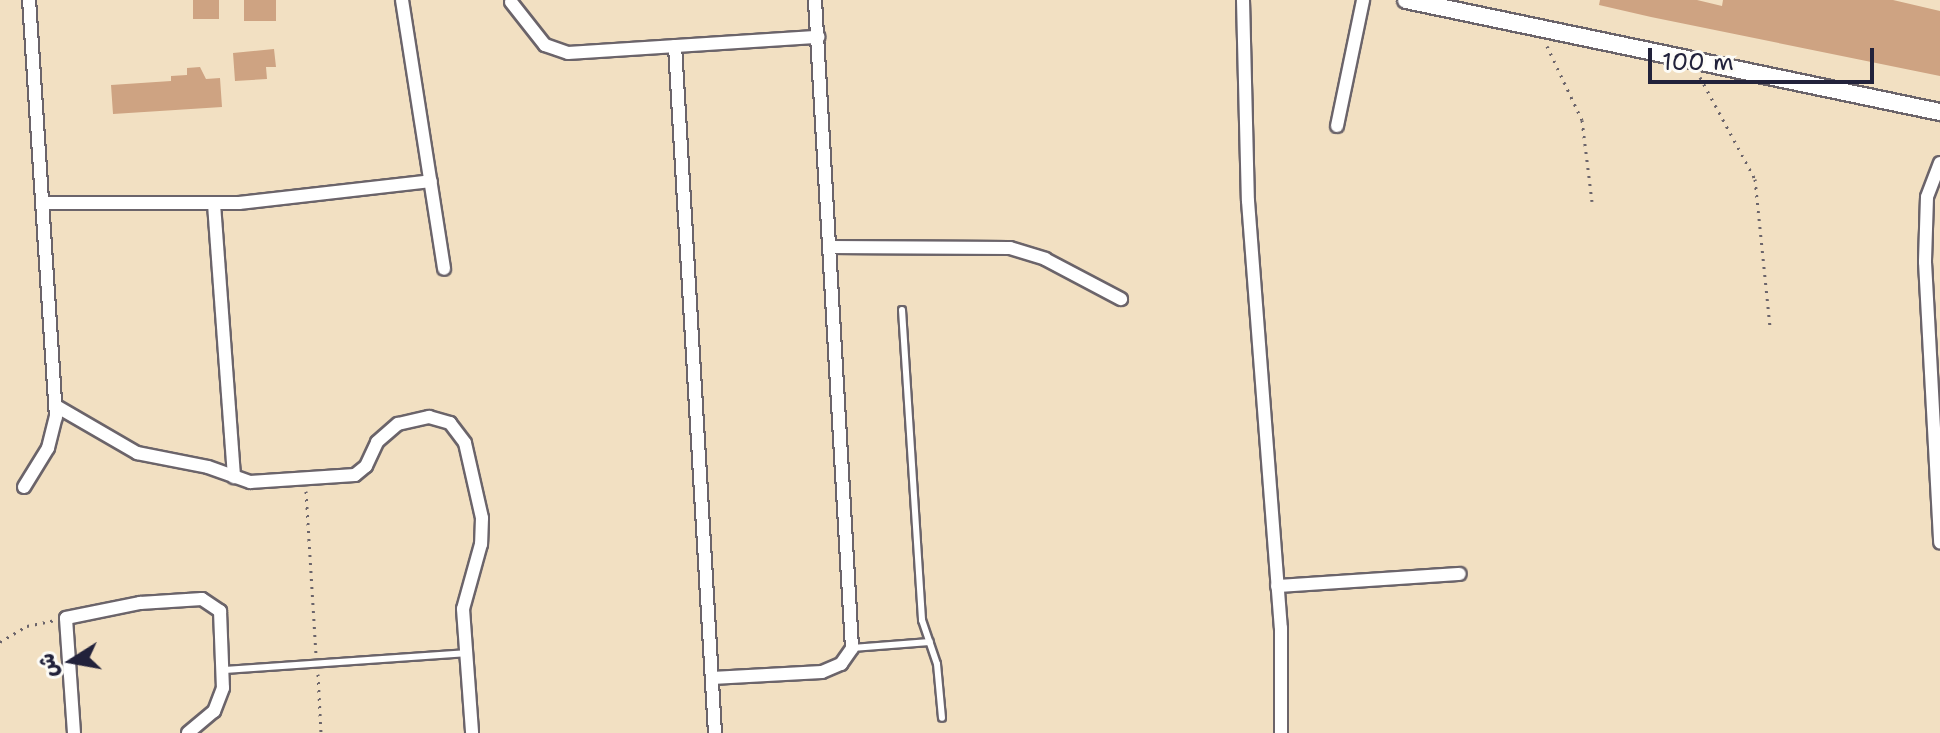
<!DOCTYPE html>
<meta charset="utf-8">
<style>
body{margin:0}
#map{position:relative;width:1940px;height:733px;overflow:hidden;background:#f2e0c2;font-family:"Shantell Sans","Playpen Sans Arabic",sans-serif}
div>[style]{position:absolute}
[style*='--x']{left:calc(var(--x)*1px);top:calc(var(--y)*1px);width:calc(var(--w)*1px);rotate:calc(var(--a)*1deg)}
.building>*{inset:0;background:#cea382;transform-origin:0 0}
.path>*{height:3px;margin-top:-1.5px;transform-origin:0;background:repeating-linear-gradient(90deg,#6b646a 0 2px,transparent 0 8px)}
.roads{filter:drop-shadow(2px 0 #6b646a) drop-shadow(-2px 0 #6b646a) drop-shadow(0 2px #6b646a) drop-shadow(0 -2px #6b646a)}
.service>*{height:6px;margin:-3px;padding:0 3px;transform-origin:3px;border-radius:3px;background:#fff}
.minor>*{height:12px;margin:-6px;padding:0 6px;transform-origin:6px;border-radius:6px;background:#fff}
.tertiary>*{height:16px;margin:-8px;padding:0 8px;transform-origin:8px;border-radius:8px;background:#fff}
span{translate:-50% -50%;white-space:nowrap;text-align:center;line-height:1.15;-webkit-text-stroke:7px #fdfcf7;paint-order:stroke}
.north{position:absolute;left:32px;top:621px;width:80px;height:80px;-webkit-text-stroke:6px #fdfcf7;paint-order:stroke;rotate:259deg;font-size:22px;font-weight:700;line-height:32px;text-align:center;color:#22223b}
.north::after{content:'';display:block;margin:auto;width:28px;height:36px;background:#22223b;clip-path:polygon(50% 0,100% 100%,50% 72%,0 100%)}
.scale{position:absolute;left:1648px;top:48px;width:226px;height:36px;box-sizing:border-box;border:4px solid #22223b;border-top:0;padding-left:10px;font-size:24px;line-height:28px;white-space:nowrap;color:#22223b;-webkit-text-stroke:6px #fdfcf7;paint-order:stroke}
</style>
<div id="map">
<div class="building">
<i style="left:193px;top:0;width:26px;height:19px"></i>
<i style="left:244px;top:0;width:32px;height:21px"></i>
<i style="clip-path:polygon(1600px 0,1697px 0,1722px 6px,1723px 0,1893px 0,1940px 11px,1940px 76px,1651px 17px,1599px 5px)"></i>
<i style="clip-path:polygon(274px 49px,276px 67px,266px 67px,267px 79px,235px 81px,233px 53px)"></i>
<i style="clip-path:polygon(200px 67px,206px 79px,220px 78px,222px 107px,113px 114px,111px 85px,171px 81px,171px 76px,187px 75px,187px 68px)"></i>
</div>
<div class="path">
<i style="--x:1547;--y:46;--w:82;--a:64.7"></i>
<i style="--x:1582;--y:120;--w:82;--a:83"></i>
<i style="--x:1700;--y:77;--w:116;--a:61.7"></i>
<i style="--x:1755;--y:179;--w:149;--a:84.2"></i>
<i style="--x:306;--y:491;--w:164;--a:86.5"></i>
<i style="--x:0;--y:642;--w:31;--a:-31"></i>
<i style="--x:27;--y:626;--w:29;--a:-12"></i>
<i style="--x:318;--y:674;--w:59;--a:87.1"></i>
</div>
<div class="roads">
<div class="service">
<i style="--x:902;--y:310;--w:311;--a:86.3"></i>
<i style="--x:922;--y:620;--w:46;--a:71.2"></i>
<i style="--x:937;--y:664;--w:54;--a:84.7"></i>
<i style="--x:852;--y:648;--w:78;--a:-4.4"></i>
<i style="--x:224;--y:670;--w:242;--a:-4"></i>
</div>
<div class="minor">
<i style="--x:402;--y:0;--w:272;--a:81.1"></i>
<i style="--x:1243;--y:0;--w:201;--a:88.6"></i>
<i style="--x:1248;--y:201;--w:428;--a:85.6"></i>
<i style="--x:1281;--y:628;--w:105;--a:90"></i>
<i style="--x:511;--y:2;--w:55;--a:51.7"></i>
<i style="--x:545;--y:45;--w:24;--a:19"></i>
<i style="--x:568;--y:53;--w:251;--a:-3.7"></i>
<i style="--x:675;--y:46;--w:688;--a:86.67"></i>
<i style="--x:1337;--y:126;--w:129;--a:-78.3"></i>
<i style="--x:1940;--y:163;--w:36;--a:111"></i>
<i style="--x:1927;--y:197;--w:65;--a:91.8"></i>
<i style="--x:1925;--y:262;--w:281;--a:86.9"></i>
<i style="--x:44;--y:203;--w:195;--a:0"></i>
<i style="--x:239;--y:203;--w:193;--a:-6.5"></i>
<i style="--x:214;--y:204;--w:274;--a:85.8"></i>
<i style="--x:830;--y:247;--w:180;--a:0.3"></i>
<i style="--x:1010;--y:248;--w:37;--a:17"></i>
<i style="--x:1045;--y:259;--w:86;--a:27.8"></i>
<i style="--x:56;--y:406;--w:94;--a:30.1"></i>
<i style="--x:137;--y:453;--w:72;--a:11.2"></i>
<i style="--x:208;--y:467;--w:45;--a:19.7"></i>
<i style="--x:250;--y:482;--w:105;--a:-3.8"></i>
<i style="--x:355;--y:475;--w:14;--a:-39"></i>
<i style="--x:366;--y:466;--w:26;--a:-65"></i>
<i style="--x:377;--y:442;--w:28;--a:-41"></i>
<i style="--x:398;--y:424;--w:32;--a:-13"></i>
<i style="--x:429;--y:417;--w:22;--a:16"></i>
<i style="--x:450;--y:423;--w:25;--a:53"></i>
<i style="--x:465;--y:443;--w:77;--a:77.2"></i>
<i style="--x:482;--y:518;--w:26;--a:92"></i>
<i style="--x:481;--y:544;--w:67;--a:105.5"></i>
<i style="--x:463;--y:609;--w:124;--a:85.8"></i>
<i style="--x:24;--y:487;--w:46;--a:-58.4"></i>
<i style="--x:48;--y:448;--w:32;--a:-76"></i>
<i style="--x:56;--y:417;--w:418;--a:-93.7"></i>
<i style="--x:1277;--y:586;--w:183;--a:-3.8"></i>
<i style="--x:712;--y:678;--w:110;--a:-3.1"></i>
<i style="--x:822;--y:672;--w:21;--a:-23"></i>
<i style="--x:841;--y:664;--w:19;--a:-55"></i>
<i style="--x:852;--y:648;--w:649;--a:-93.27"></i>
<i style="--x:74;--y:733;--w:115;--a:-94"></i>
<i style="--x:66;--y:618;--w:76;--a:-11.5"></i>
<i style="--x:140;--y:603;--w:62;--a:-3.7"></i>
<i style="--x:202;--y:599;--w:22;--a:34"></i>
<i style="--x:220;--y:611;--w:77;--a:87.8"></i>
<i style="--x:223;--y:688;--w:25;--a:111"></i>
<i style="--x:214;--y:711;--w:34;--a:140"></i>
</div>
<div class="tertiary">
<i style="--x:1406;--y:0;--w:546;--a:11.85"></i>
</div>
</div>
<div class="north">ش</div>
<div class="scale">100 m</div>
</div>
